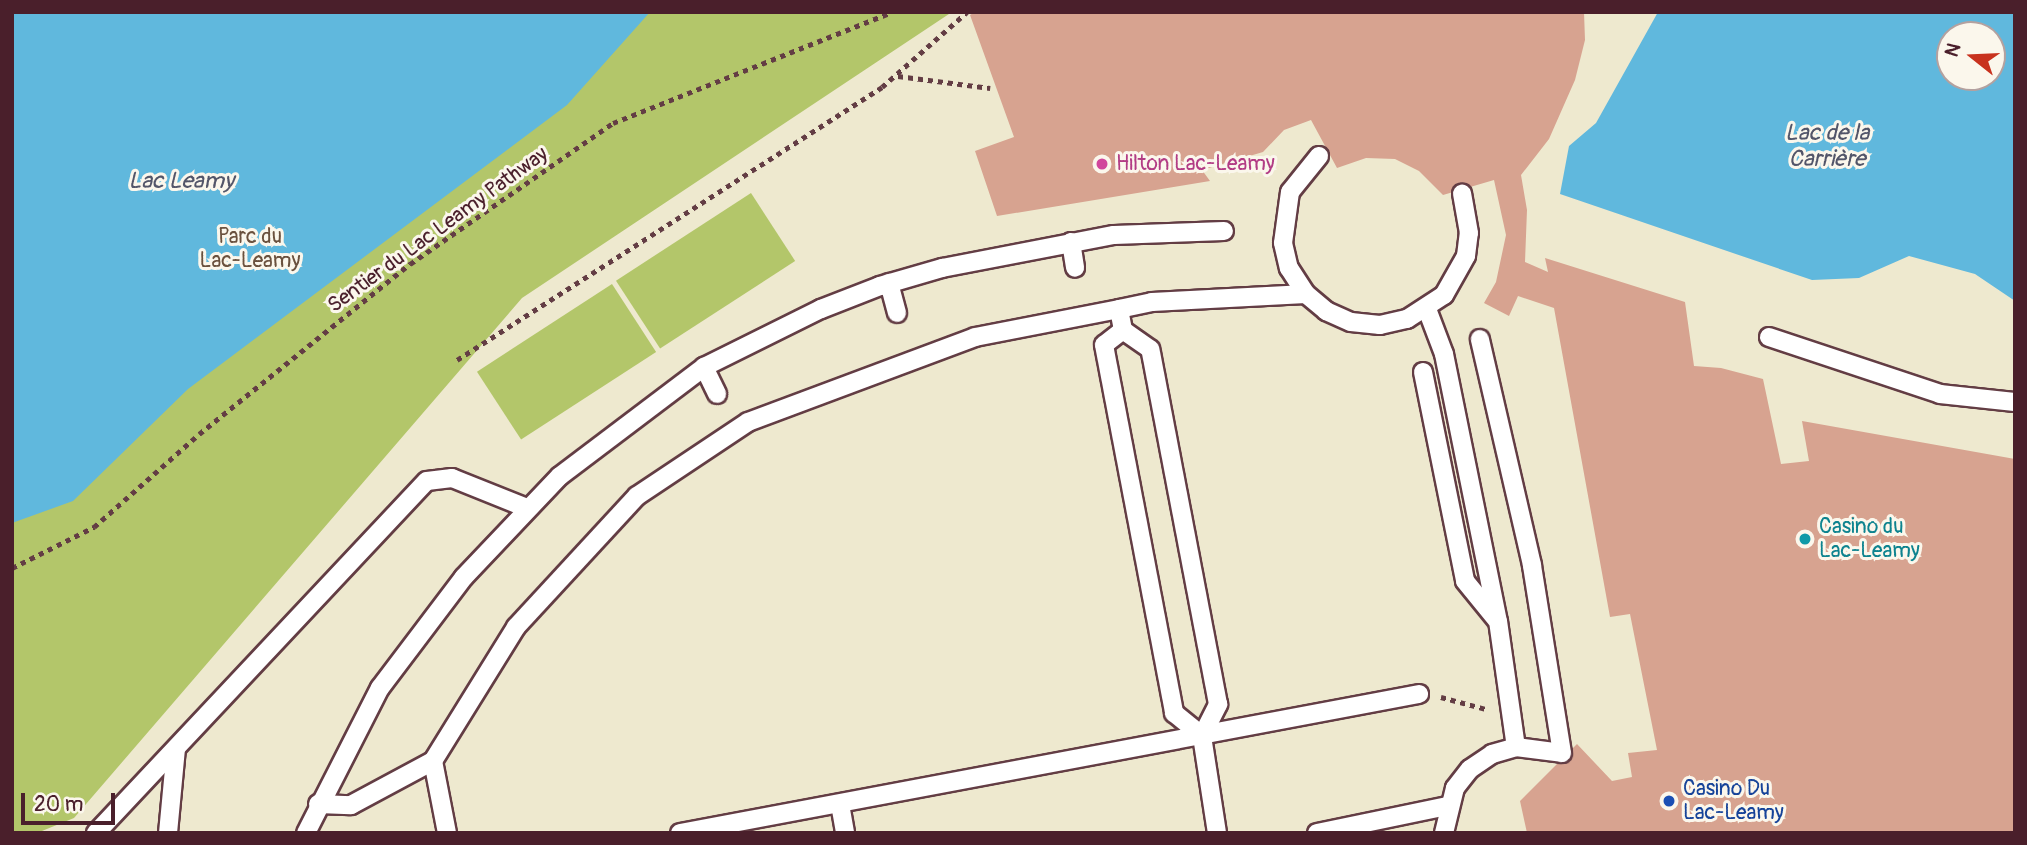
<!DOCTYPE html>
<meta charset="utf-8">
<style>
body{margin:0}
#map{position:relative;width:2027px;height:845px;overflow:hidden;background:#eee9cf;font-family:Pangolin,sans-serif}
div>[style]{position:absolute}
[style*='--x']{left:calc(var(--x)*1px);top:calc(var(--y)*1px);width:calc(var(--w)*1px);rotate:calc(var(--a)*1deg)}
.green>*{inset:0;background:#b3c66a;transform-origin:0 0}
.water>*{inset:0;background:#60b8dd}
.building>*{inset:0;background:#d7a390}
.path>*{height:4.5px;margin-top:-2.25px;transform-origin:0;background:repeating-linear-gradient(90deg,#633d44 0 5px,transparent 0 10px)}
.roads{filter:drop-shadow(2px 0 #633d44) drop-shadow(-2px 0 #633d44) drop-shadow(0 2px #633d44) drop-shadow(0 -2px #633d44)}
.service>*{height:18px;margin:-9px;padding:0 9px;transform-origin:9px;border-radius:9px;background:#fff}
.dots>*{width:19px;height:19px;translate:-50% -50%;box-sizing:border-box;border:4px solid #fbf7ec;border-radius:50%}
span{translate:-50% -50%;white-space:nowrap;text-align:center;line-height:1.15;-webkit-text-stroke:6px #fbf7ec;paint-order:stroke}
.hotel-label{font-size:21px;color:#b23c85}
.left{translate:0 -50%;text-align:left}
.street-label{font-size:21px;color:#4a1f2b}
.park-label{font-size:21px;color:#6a513e}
.culture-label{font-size:21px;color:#0d838f}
.transit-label{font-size:21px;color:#164399}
.water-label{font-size:23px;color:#525569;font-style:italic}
.frame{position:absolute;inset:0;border:14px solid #4a1f2b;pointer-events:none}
.north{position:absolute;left:1936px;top:21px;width:70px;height:70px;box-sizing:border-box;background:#fbf7ec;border:2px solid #b4a19f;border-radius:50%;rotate:288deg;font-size:19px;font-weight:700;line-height:28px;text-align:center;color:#4a1f2b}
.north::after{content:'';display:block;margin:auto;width:24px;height:32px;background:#c8321e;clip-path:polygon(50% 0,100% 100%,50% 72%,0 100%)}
.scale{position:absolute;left:21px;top:793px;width:94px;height:32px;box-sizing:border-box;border:4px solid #4a1f2b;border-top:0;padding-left:9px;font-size:21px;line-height:24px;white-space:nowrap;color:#4a1f2b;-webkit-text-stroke:5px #fbf7ec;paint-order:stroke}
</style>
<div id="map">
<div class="green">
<i style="clip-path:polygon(12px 12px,952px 12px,522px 298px,74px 818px,37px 833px,12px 833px)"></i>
<i style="left:751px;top:193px;width:81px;height:161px;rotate:57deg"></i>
<i style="left:612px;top:284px;width:81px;height:161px;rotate:57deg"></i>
</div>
<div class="water">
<i style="clip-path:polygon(12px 12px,650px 12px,567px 105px,188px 389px,73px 501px,12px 523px)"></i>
<i style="clip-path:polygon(evenodd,1658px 12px,2015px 12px,2015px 301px,1975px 274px,1909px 256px,1859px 278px,1812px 280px,1560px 194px,1569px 146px,1596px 123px,1658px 12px,1950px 35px,1992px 35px,1992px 77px,1950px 77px,1950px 35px)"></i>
</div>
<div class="building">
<i style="clip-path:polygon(975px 12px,1584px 12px,1585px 40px,1575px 80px,1549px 139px,1521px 175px,1527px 210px,1525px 262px,1548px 272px,1545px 258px,1685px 302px,1694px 366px,1721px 368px,1763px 379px,1781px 464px,1809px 461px,1802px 421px,2015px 459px,2015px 833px,1527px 833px,1520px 801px,1577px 744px,1612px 781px,1632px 777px,1628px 753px,1657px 750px,1630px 614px,1610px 617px,1554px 308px,1518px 296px,1509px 316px,1484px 303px,1496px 282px,1506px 235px,1494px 180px,1443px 195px,1419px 171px,1395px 159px,1366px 158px,1337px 168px,1311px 120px,1284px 130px,1263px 152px,1202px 170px,1210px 181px,997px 216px,975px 151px,1014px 137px,970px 15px)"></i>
</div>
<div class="path">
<i style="--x:898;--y:76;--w:93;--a:7.4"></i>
<i style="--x:457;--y:360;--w:505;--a:-32.71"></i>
<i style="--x:882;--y:87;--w:113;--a:-41.4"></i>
<i style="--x:12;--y:568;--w:92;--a:-26.6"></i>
<i style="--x:94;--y:527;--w:140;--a:-41.5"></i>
<i style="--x:199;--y:434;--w:271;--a:-38.9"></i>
<i style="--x:410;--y:264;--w:247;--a:-34.8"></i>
<i style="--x:613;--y:123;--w:300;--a:-21.7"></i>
<i style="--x:1441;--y:697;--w:47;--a:14.9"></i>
</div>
<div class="roads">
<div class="service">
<i style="--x:1319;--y:156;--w:46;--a:128.9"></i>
<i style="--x:1290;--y:192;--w:51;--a:97.8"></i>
<i style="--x:1283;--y:243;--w:26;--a:77"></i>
<i style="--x:1289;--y:268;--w:31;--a:57"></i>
<i style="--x:1306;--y:294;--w:26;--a:40"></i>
<i style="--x:1326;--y:311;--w:27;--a:24"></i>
<i style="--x:1351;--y:322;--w:29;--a:6"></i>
<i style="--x:1380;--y:325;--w:28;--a:-13"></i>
<i style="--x:1407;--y:319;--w:44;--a:-33"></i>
<i style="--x:1444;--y:295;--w:45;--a:-60.6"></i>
<i style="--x:1466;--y:256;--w:23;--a:-83"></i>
<i style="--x:1469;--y:233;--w:40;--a:-100"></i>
<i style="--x:1071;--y:242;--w:26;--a:81"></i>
<i style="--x:889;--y:283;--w:31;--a:75"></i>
<i style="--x:1427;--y:309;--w:48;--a:69.3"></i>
<i style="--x:1444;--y:354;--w:272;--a:78.6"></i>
<i style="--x:1498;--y:621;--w:127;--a:81.9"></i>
<i style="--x:1123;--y:330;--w:24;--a:142"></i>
<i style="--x:1104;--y:345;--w:375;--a:79.2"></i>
<i style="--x:1174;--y:713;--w:36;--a:39"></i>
<i style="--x:1769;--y:337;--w:180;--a:18.4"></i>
<i style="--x:1940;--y:394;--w:75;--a:6.1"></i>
<i style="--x:704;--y:367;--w:30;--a:64"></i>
<i style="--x:1423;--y:372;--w:213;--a:78.6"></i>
<i style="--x:1465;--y:581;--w:49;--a:50.8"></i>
<i style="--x:318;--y:804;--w:33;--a:2"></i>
<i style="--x:351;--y:805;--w:93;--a:-28.2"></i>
<i style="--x:840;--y:804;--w:29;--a:80"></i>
<i style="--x:96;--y:833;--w:483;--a:-46.8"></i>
<i style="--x:427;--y:481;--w:25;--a:-7"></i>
<i style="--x:452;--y:478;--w:81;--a:21.8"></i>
<i style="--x:168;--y:833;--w:85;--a:-84.6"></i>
<i style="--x:306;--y:833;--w:163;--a:-63"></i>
<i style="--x:380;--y:688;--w:139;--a:-52.9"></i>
<i style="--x:464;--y:577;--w:139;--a:-46.5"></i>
<i style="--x:560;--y:476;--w:181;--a:-37.1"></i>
<i style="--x:704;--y:367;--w:131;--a:-26.4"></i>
<i style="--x:821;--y:309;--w:63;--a:-21.3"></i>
<i style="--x:880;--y:286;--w:65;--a:-16.2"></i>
<i style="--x:942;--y:268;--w:175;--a:-10.9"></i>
<i style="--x:1114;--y:235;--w:110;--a:-2.1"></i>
<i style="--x:447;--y:833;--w:73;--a:-101"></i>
<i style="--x:433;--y:761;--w:158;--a:-58.2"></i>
<i style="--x:516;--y:627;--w:178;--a:-47.3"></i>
<i style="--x:637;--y:496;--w:133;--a:-33.7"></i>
<i style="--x:748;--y:422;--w:242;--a:-20.5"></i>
<i style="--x:975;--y:337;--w:147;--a:-11"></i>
<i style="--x:680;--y:833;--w:752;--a:-10.65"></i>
<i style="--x:1217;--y:833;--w:98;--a:-98.8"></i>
<i style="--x:1202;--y:736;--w:36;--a:-63"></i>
<i style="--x:1218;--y:704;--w:361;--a:-100.8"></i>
<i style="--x:1150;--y:349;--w:33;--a:-145"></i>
<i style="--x:1123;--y:330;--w:21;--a:-101"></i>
<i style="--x:1119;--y:309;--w:34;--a:-12"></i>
<i style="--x:1152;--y:302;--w:154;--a:-3"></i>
<i style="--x:1317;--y:833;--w:133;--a:-11.7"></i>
<i style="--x:1444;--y:833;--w:46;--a:-76.3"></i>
<i style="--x:1455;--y:788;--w:24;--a:-52"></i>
<i style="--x:1470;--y:769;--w:27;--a:-34"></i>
<i style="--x:1492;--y:754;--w:25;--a:-16"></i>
<i style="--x:1516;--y:747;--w:46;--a:7.4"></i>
<i style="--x:1562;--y:753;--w:190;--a:-99.1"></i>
<i style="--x:1532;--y:565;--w:232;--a:-103"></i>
</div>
</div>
<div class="dots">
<i style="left:1102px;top:164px;background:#d1479c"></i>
<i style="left:1805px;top:539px;background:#0f9aa8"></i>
<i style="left:1669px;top:801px;background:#1a4fb4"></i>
</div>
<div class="hotel-label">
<span class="left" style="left:1116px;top:164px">Hilton Lac-Leamy</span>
</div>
<div class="street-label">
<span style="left:438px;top:230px;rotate:-36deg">Sentier du Lac Leamy Pathway</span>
</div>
<div class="park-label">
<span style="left:250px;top:249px">Parc du<br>Lac-Leamy</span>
</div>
<div class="culture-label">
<span class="left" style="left:1819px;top:539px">Casino du<br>Lac-Leamy</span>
</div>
<div class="transit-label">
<span class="left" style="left:1683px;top:801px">Casino Du<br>Lac-Leamy</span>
</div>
<div class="water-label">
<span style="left:1827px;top:146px">Lac de la<br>Carrière</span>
<span style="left:181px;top:181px">Lac Leamy</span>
</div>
<div class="frame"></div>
<div class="north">N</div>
<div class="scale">20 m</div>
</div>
